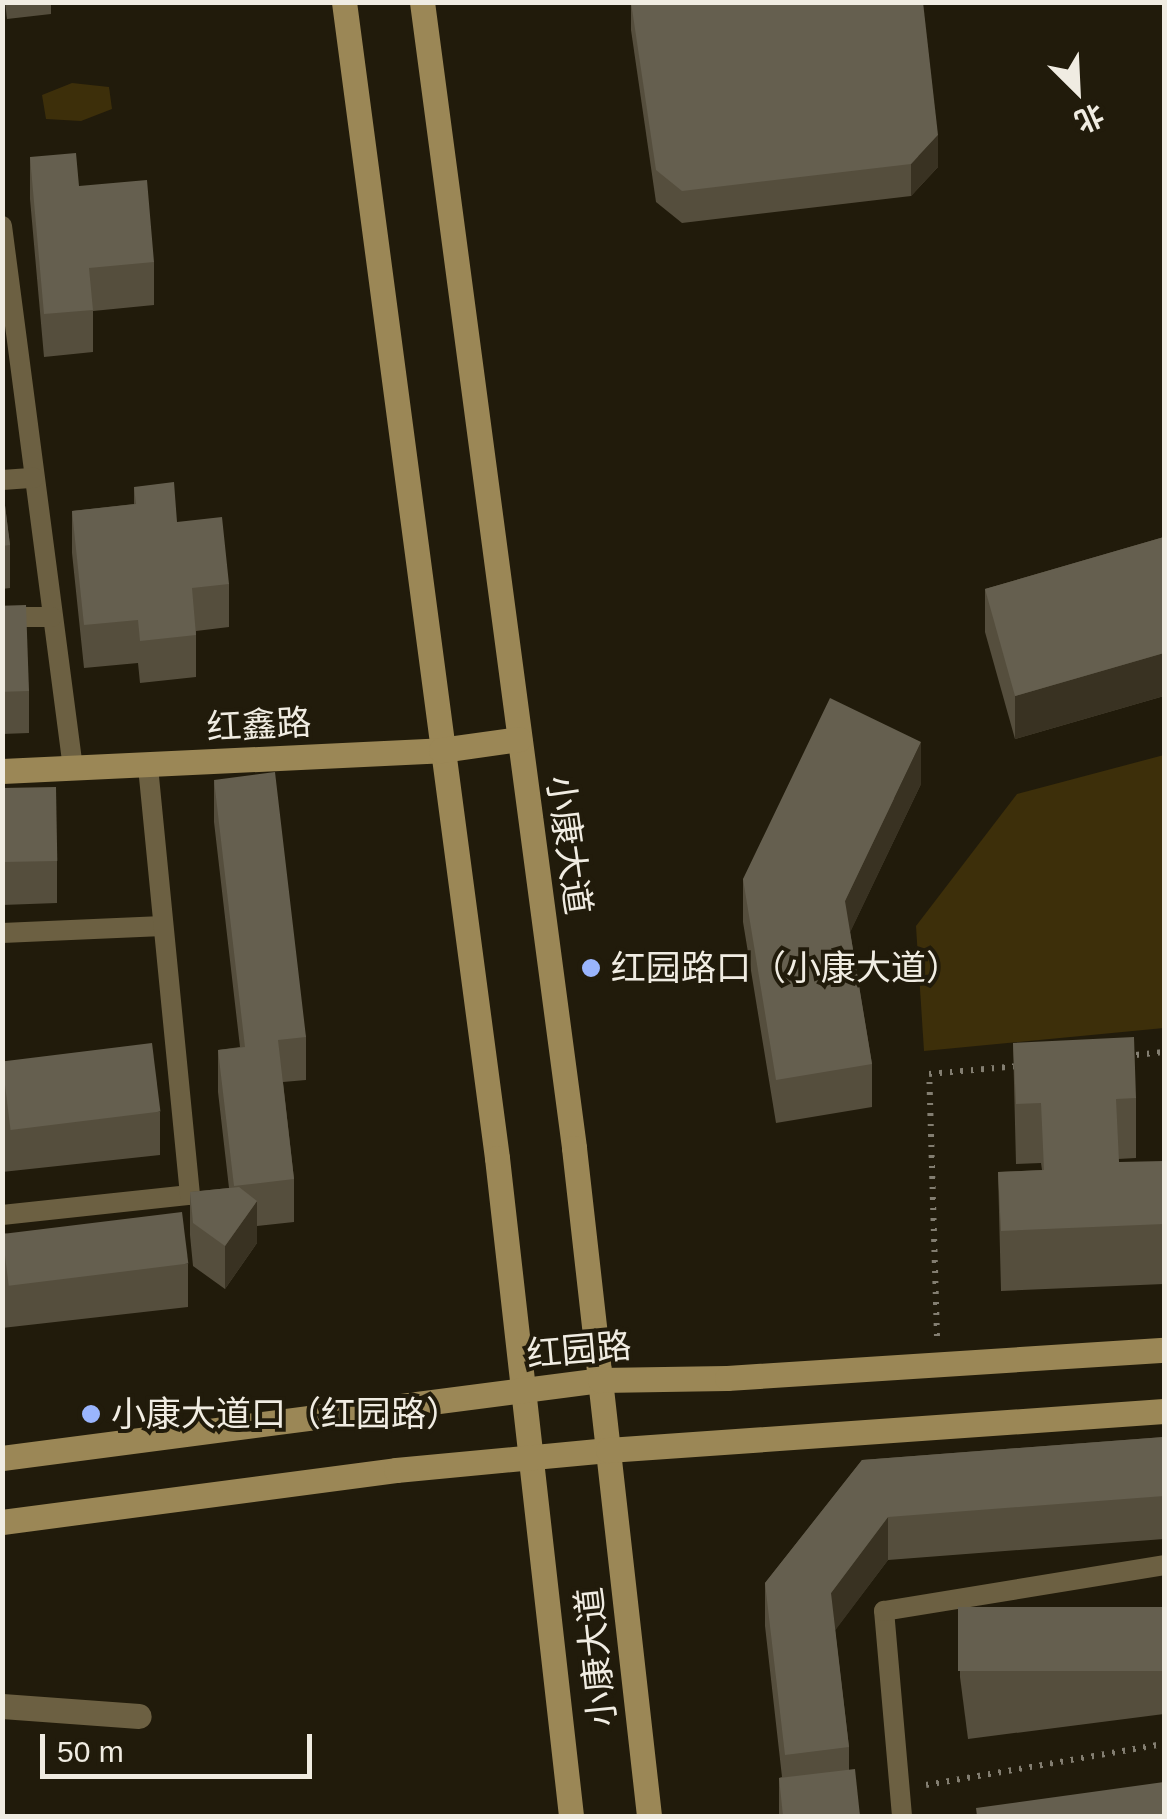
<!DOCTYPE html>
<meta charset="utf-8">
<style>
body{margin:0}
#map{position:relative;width:1167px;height:1819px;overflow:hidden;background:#211b0b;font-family:Arial,"Noto Sans SC",sans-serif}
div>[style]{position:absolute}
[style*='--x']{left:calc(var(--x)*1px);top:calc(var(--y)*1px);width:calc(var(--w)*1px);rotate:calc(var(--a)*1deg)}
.green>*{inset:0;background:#3d2f0a}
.path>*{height:6px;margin-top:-3px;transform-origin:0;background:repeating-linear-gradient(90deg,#837e71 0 2.5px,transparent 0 10.5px)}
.lane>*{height:20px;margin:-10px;padding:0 10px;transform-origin:10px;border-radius:10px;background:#6c6042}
.street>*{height:25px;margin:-12.5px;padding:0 12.5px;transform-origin:12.5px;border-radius:12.5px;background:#6c6042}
.secondary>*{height:25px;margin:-12.5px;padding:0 12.5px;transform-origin:12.5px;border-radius:12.5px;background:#9b8756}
.wall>*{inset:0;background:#554e3d}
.shaded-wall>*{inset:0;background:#393222}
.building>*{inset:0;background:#655f4f;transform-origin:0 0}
.dots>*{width:28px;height:28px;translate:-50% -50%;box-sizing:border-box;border:5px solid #211b0b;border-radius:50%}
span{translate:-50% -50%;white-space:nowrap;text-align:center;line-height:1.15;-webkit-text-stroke:8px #211b0b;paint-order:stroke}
.street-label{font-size:35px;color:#f0ece2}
.poi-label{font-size:35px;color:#f0ece2}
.left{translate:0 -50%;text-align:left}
.frame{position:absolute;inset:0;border:5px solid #f0ece2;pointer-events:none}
.north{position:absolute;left:1027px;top:40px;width:100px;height:100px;-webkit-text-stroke:8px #211b0b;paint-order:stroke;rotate:156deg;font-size:28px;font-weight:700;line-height:40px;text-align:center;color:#f0ece2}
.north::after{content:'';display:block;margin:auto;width:35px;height:45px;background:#f0ece2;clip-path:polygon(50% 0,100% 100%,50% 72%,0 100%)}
.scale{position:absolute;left:40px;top:1734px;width:272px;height:45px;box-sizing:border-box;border:5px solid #f0ece2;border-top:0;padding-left:12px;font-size:30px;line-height:35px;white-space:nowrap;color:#f0ece2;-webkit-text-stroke:8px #211b0b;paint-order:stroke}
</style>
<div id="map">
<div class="green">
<i style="clip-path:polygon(72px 83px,109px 87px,112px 109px,81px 121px,46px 119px,42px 95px)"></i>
<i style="clip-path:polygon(1164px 755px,1164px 1028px,924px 1051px,916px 926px,1017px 794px)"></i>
</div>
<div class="path">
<i style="--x:1126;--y:1056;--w:38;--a:-6"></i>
<i style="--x:937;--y:1336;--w:262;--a:-91.7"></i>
<i style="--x:929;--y:1074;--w:90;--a:-5.1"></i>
<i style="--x:926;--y:1785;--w:242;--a:-9.8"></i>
</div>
<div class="lane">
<i style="--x:2;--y:226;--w:547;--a:82.54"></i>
<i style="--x:2;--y:480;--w:32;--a:-4"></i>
<i style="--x:2;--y:617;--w:50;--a:0"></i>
<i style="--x:2;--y:933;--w:161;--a:-2.5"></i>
<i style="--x:2;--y:1215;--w:189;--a:-6.1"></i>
<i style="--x:190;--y:1195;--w:430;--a:-95.6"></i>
<i style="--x:902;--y:1816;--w:206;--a:-95"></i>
<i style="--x:884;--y:1611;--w:284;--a:-9.3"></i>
</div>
<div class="street">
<i style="--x:2;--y:1706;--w:137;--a:4.2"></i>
</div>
<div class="secondary">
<i style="--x:344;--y:2;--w:1166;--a:82.46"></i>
<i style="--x:497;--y:1158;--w:662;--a:83.58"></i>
<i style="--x:422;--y:2;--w:1156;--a:82.44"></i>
<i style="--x:574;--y:1148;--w:672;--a:83.59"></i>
<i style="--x:2;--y:771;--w:440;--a:-2.7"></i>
<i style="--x:441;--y:750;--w:79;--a:-8"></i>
<i style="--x:2;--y:1458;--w:603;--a:-7.43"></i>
<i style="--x:600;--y:1380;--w:127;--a:-0.9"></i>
<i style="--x:727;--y:1378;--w:438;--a:-3.7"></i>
<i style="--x:2;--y:1522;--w:397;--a:-7.5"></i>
<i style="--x:396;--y:1470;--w:213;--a:-5.4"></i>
<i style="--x:608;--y:1450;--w:557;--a:-4.01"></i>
</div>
<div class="wall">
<i style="clip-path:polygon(5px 2px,51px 2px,51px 14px,7px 19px)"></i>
<i style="clip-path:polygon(631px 2px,938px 167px,911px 196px,682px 223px,656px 202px,631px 30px)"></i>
<i style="clip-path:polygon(30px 157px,79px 186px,154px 262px,154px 305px,93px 311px,93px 352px,44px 357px,30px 199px)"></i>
<i style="clip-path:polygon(2px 482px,10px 545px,10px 588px,2px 589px)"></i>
<i style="clip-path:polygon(134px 487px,177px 522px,229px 584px,229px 627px,196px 631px,196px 677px,140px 683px,138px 663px,84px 668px,72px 553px,72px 511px,134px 504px)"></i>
<i style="clip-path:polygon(1164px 537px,1164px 696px,1015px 739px,985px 632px,985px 589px)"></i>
<i style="clip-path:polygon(2px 606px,29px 691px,29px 733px,2px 734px)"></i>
<i style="clip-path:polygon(214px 780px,306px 1037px,306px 1080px,283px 1082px,294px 1179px,294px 1222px,257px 1226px,257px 1243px,225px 1289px,193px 1266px,190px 1235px,190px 1192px,229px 1188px,218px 1092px,218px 1050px,240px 1047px,214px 822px)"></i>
<i style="clip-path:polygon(921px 784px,850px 932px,872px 1064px,872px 1107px,776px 1123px,743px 922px,743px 879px)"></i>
<i style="clip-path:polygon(2px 788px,57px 861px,57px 903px,2px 905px)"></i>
<i style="clip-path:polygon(1013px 1043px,1136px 1098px,1136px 1158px,1118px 1159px,1119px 1162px,1164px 1181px,1164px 1284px,1001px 1291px,998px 1172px,1042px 1170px,1041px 1163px,1016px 1164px)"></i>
<i style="clip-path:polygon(2px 1060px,160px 1112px,160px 1155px,2px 1172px)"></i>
<i style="clip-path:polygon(2px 1233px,188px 1264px,188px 1307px,2px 1328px)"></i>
<i style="clip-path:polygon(1164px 1437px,1164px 1539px,888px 1560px,835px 1630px,849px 1747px,849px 1770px,860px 1816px,779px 1816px,779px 1778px,782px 1777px,765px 1626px,765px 1583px,862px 1460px)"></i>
<i style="clip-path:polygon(1164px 1607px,1164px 1714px,968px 1739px,960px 1677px,960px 1634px)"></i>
</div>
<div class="shaded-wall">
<i style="clip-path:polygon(938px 135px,938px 167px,911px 196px,911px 164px)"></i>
<i style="clip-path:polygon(1164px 653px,1164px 696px,1015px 739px,1015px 696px)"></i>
<i style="clip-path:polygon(921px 742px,921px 784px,845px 943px,845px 901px)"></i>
<i style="clip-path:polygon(257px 1201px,257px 1243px,225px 1289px,225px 1246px)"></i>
<i style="clip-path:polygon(888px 1517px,888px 1560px,831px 1636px,831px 1593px)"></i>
</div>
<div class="building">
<i style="clip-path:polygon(631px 2px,923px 2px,938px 135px,911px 164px,682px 191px,656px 170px)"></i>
<i style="clip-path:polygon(76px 153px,79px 186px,147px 180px,154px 262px,89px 268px,93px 310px,44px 314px,30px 157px)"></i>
<i style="clip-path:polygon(2px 482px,10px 545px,2px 546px)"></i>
<i style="clip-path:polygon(174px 482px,177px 522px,222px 517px,229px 584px,192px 588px,196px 635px,140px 641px,138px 620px,84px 625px,72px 511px,136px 504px,134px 487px)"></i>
<i style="clip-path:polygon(1164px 537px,1164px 653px,1015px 696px,985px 589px)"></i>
<i style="left:26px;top:605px;width:86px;height:24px;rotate:88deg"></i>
<i style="clip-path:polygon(830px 698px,921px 742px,845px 901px,872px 1064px,776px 1080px,743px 879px)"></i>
<i style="clip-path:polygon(275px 772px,306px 1037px,278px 1040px,294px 1179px,234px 1186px,218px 1050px,245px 1047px,214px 780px)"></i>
<i style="left:56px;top:787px;width:74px;height:54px;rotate:89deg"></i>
<i style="clip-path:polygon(1134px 1037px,1136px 1098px,1116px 1099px,1119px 1162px,1164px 1161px,1164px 1224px,1001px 1231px,998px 1172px,1044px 1170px,1041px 1103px,1016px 1104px,1013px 1043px)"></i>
<i style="left:152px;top:1043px;width:69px;height:151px;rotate:83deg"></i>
<i style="clip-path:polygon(239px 1187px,257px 1201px,225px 1246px,193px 1223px,190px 1192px)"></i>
<i style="left:182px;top:1212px;width:52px;height:181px;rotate:83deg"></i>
<i style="clip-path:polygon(1164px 1437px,1164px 1496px,888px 1517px,831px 1593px,849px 1747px,785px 1755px,765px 1583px,862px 1460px)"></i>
<i style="left:1164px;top:1607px;width:64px;height:206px;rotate:90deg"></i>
<i style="clip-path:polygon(855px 1769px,860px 1816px,783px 1816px,779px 1778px)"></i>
<i style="clip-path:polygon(1164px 1782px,1164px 1816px,977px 1816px,976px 1808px)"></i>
</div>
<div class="dots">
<i style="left:591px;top:968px;background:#9ab5fd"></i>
<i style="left:91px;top:1414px;background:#9ab5fd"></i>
</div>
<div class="street-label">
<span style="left:259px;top:725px;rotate:-3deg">红鑫路</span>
<span style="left:569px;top:845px;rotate:82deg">小康大道</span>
<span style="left:579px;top:1350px;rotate:-5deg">红园路</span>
<span style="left:596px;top:1657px;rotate:-96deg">小康大道</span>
</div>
<div class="poi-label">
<span class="left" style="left:611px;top:968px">红园路口（小康大道）</span>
<span class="left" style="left:111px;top:1414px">小康大道口（红园路）</span>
</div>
<div class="frame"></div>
<div class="north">北</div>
<div class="scale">50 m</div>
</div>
